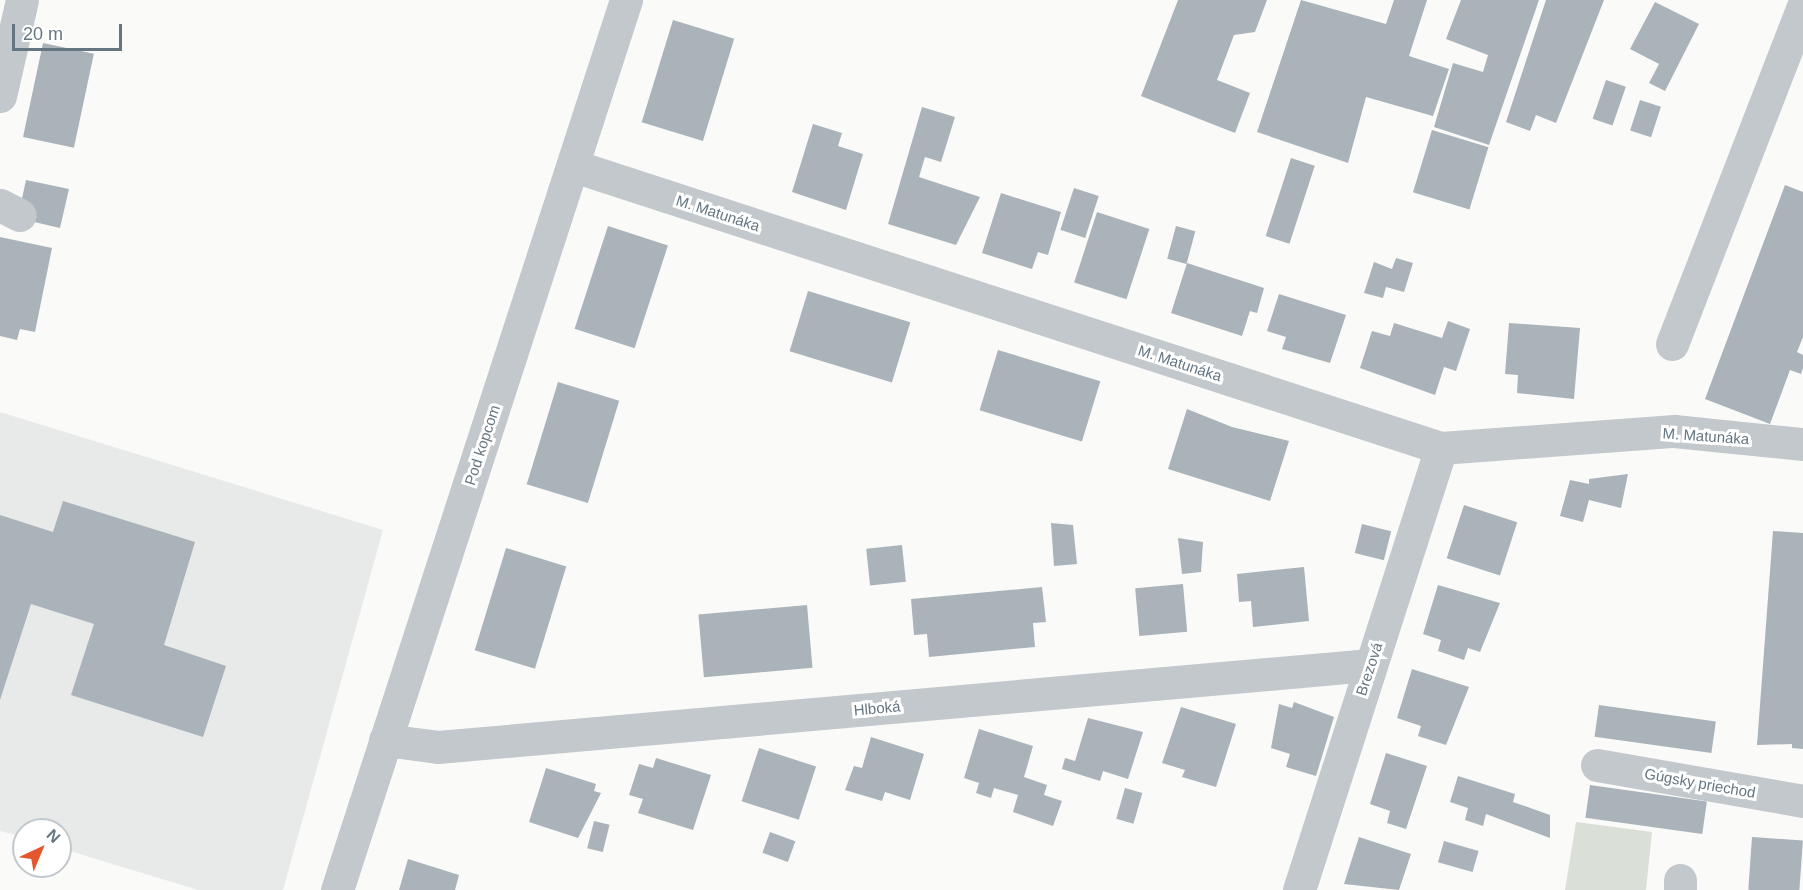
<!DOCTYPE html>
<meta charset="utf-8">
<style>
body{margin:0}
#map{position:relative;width:1803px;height:890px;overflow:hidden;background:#fafaf8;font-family:Arial,sans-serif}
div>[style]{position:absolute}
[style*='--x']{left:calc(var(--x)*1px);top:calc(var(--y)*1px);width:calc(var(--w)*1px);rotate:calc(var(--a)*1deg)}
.built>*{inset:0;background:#e8e9e9}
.green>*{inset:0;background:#dadfd7}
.building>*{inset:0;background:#aab3b9;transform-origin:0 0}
.minor>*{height:33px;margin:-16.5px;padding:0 16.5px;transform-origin:16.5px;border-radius:16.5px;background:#c3c8cc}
span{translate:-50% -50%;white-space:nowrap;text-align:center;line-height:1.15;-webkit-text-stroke:6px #fff;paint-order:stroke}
.street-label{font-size:15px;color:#657683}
.north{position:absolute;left:12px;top:818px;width:60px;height:60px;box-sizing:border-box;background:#fff;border:2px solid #c1c8cd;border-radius:50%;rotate:44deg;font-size:16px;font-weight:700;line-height:24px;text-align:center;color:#657683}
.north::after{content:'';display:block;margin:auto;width:21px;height:27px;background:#e4572e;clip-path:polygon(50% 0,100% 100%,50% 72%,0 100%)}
.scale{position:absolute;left:12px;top:24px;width:110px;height:27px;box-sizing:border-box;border:3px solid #657683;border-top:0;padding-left:8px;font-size:18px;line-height:21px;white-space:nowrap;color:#657683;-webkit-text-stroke:4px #fff;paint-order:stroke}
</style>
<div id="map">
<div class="built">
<i style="clip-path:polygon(0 412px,383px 530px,283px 890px,198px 890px,60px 848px,60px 830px,24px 830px,24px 837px,0 831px)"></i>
</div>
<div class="green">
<i style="clip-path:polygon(1576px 822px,1652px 832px,1646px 890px,1565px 890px)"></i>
</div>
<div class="building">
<i style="clip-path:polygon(1178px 0,1267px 0,1255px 32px,1234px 35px,1217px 80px,1250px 93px,1235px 133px,1141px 96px)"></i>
<i style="clip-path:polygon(1301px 0,1386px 24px,1394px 0,1427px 0,1409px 56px,1449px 69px,1433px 116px,1366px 97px,1348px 163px,1257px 132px)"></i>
<i style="clip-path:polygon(1461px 0,1539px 0,1489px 145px,1434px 127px,1453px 63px,1483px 72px,1488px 55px,1446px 39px)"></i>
<i style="clip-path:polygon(1546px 0,1604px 0,1556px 123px,1536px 115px,1530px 131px,1506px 122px)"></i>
<i style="clip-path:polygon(1655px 2px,1699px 24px,1665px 91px,1649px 83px,1659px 64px,1630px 49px)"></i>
<i style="left:673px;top:20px;width:64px;height:107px;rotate:17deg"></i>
<i style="left:43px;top:43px;width:52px;height:96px;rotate:12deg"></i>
<i style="left:1606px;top:80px;width:21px;height:41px;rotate:19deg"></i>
<i style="left:1640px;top:100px;width:22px;height:32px;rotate:18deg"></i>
<i style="clip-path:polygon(922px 107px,955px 117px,941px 162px,925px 157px,919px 177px,980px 197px,956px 245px,888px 224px)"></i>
<i style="clip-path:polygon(813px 124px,842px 133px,838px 146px,863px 154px,846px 210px,792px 192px)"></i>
<i style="left:1432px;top:130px;width:59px;height:65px;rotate:17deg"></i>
<i style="left:1291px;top:158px;width:25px;height:82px;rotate:18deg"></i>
<i style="clip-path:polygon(26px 180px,69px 189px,60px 228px,30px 221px,33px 206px,21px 203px)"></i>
<i style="clip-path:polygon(1785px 185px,1803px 192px,1803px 337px,1797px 352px,1803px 355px,1803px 368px,1801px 374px,1790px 370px,1770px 424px,1705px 399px)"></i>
<i style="left:1074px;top:188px;width:26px;height:44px;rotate:18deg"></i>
<i style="clip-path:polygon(1001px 193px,1061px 212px,1048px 255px,1038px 252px,1032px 269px,982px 253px)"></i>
<i style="left:1097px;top:212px;width:55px;height:74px;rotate:18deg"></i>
<i style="left:608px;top:226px;width:63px;height:108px;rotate:18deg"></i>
<i style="left:1176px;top:226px;width:20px;height:34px;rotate:15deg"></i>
<i style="clip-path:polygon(0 237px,52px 248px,35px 332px,20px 329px,17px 340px,0 336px)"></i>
<i style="clip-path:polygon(1396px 258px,1413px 263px,1404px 292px,1386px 287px,1383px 298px,1364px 293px,1374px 262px,1392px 269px)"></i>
<i style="clip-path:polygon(1187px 263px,1264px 288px,1257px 313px,1250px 311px,1242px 336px,1171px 313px)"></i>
<i style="left:808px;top:291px;width:107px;height:63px;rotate:17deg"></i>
<i style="clip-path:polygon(1279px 294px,1346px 315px,1330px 363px,1282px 349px,1286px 337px,1267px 331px)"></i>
<i style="clip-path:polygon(1448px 321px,1470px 329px,1456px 371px,1444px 367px,1435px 395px,1360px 368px,1372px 331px,1390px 336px,1394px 323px,1442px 338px)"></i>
<i style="clip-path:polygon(1509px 323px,1580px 328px,1574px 399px,1517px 393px,1518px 375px,1505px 374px)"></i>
<i style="left:998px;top:350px;width:107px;height:63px;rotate:17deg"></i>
<i style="left:558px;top:382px;width:64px;height:107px;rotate:17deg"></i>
<i style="clip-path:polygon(1187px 409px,1232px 427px,1289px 441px,1270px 501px,1168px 469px)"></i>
<i style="clip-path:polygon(1628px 474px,1621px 508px,1589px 500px,1583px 522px,1560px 516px,1570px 480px,1589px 484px,1589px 479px)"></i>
<i style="clip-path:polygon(63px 501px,195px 542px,164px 645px,226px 666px,203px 737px,71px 695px,94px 624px,31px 604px,0 700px,0 515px,53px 532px)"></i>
<i style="left:1464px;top:505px;width:56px;height:56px;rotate:18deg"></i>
<i style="clip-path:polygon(1051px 523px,1073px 525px,1077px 564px,1054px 566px)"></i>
<i style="left:1362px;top:524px;width:30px;height:30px;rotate:14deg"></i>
<i style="clip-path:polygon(1773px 531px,1803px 533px,1803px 749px,1792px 748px,1792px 744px,1757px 745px)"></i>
<i style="clip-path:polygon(1178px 538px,1203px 542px,1201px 572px,1182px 574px)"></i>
<i style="left:902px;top:545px;width:37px;height:36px;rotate:84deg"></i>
<i style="left:506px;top:548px;width:63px;height:107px;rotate:17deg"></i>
<i style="clip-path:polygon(1304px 567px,1309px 621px,1253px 627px,1251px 601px,1239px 602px,1237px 574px)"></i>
<i style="left:1183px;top:584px;width:48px;height:48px;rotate:85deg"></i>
<i style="clip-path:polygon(1438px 585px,1500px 603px,1480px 652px,1468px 648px,1464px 660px,1438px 651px,1441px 640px,1423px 634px)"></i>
<i style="clip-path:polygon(1042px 587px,1046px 622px,1033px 623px,1035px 647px,929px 657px,927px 634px,914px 635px,911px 599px)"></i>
<i style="left:807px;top:605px;width:63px;height:109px;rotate:85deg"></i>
<i style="clip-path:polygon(1412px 669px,1469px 687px,1446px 745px,1418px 736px,1421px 726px,1397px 718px)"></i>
<i style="clip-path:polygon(1294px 702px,1334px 717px,1316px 776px,1286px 767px,1290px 754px,1271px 748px,1279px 704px,1292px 708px)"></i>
<i style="left:1599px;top:705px;width:118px;height:32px;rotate:8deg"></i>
<i style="clip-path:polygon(1181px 707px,1236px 724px,1216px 787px,1182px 777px,1185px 770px,1162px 763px)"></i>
<i style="clip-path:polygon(1088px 718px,1143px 732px,1128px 779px,1103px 771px,1100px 781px,1062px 769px,1065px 758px,1075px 761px)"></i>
<i style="clip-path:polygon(979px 729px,1033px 746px,1024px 777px,1047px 785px,1044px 795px,1062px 801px,1053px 826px,1013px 812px,1018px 795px,994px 788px,991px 798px,976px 793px,979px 783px,964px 778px)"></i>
<i style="clip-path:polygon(871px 737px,924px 754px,910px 800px,885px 792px,882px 801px,845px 790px,854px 766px,862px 768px)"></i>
<i style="left:759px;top:748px;width:60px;height:56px;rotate:18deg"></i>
<i style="clip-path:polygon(1386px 753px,1427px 766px,1406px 829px,1387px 823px,1390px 811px,1370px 804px)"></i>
<i style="clip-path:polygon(656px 758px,711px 775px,693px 830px,638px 813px,643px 799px,629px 795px,639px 764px,653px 768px)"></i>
<i style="clip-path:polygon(546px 768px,596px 784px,594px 791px,601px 793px,578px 838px,529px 822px)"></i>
<i style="clip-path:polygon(1458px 776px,1515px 794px,1513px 802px,1550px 815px,1550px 838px,1486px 814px,1483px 826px,1465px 820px,1468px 808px,1450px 802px)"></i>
<i style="left:1590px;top:785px;width:118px;height:33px;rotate:8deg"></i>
<i style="left:1125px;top:788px;width:18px;height:32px;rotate:16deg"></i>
<i style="left:594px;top:821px;width:16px;height:28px;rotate:14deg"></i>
<i style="left:770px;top:832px;width:27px;height:22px;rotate:20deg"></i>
<i style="clip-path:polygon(1359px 837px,1411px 854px,1399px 890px,1344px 884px)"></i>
<i style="left:1752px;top:837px;width:51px;height:53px;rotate:4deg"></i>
<i style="left:1444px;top:841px;width:36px;height:22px;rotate:16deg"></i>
<i style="clip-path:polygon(408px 859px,459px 875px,455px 890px,399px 890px)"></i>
</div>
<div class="minor">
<i style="--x:0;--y:96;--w:98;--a:-77.1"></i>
<i style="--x:574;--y:166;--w:912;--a:18.02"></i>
<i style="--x:1441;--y:448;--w:234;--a:-4.2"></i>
<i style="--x:1674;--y:431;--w:130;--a:5.8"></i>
<i style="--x:0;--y:205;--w:22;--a:27"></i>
<i style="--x:1672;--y:344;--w:362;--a:-68.8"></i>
<i style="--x:385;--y:740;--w:53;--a:7.5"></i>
<i style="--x:438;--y:747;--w:936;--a:-5.03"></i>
<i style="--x:1597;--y:765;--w:209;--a:9.9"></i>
<i style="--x:337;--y:890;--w:936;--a:-72.01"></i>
<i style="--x:1299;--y:890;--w:464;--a:-72.2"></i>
<i style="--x:1680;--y:890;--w:10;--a:-90"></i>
</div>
<div class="street-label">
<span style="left:718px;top:213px;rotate:18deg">M. Matunáka</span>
<span style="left:1180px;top:363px;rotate:18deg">M. Matunáka</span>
<span style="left:1706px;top:436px;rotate:4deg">M. Matunáka</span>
<span style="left:482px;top:445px;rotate:-72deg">Pod kopcom</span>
<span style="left:1369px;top:669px;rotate:-72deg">Brezová</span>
<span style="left:877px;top:708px;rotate:-5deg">Hlboká</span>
<span style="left:1700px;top:783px;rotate:10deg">Gúgsky priechod</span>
</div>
<div class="north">N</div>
<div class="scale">20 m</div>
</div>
